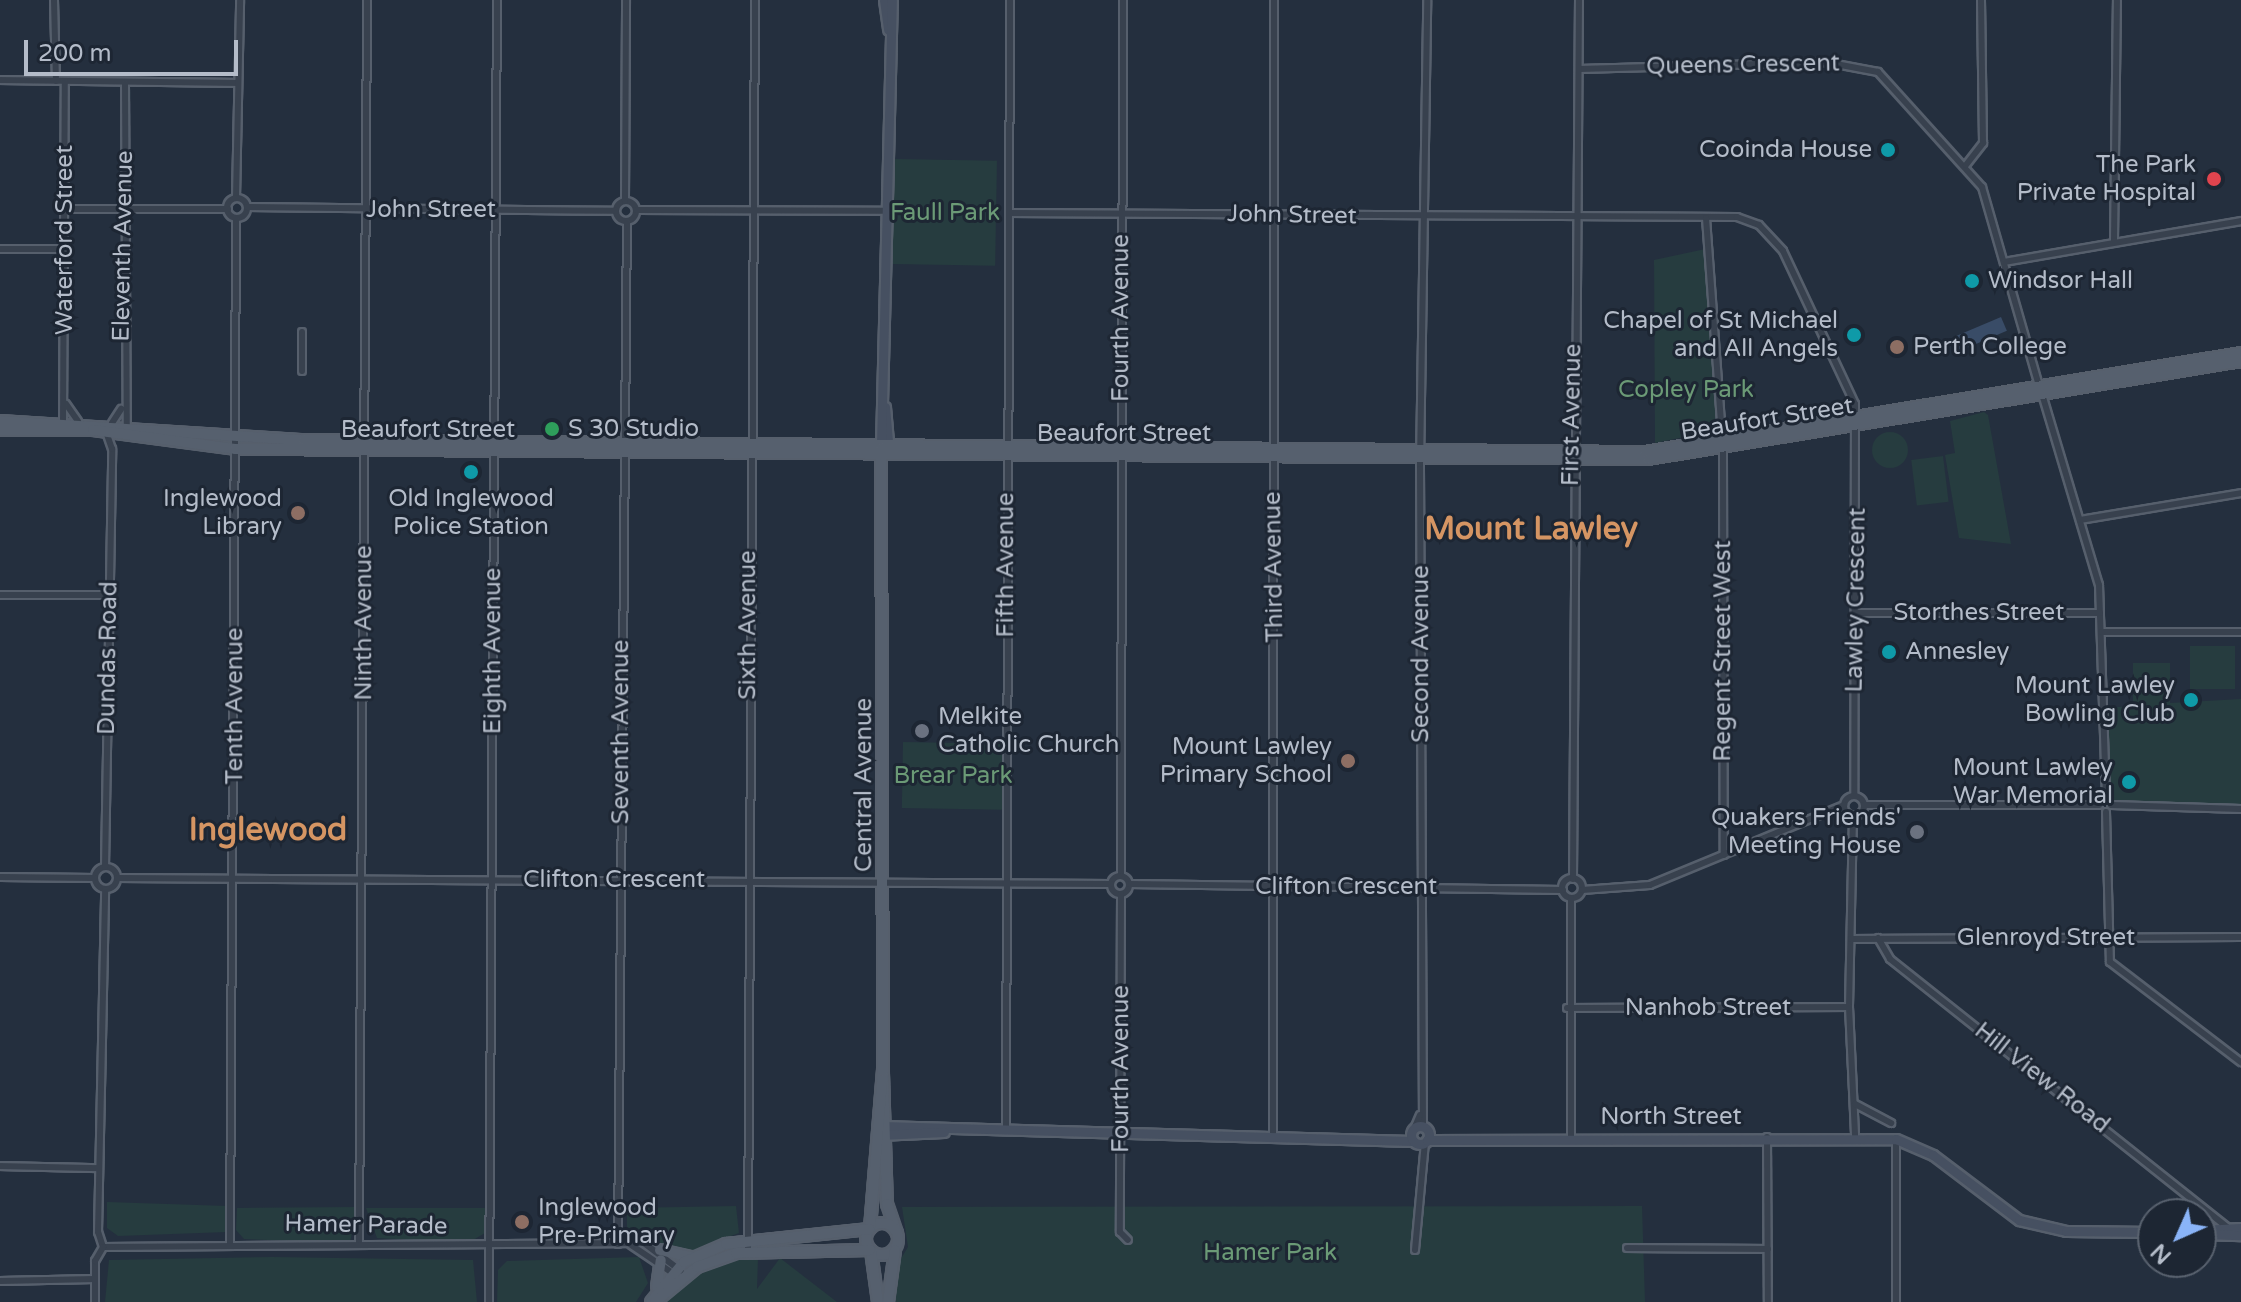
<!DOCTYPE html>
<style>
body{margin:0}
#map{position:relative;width:2241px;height:1302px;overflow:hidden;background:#242f3e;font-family:"Varela Round",sans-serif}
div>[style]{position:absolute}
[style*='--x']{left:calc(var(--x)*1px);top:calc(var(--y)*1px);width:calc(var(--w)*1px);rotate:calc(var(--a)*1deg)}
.green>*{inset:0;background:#263c3f;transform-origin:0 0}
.round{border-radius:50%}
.water>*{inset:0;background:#394c67;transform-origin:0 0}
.roads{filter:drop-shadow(2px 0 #565f6c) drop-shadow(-2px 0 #565f6c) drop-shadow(0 2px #565f6c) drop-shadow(0 -2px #565f6c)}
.minor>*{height:6px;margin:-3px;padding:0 3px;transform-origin:3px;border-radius:3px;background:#38414e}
.minor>.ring{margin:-3px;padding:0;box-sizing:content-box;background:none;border:6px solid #38414e;border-radius:50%}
.secondary>*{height:9px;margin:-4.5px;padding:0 4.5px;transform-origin:4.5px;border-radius:4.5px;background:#465061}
.secondary>.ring{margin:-4.5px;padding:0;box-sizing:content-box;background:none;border:9px solid #465061;border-radius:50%}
.primary>*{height:10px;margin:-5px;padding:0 5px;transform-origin:5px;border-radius:5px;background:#56606e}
.primary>.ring{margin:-5px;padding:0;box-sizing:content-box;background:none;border:10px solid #56606e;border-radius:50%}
.dots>*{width:22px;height:22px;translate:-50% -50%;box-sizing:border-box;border:4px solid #1d2633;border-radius:50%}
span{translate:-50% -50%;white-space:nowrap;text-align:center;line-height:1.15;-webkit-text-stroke:6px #1d2633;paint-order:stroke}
.street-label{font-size:24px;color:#b4bcc9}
.poi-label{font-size:24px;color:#b4bcc9}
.right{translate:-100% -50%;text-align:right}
.left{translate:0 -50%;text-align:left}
.park-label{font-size:24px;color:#6b9a76}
.district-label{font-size:32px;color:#d59563;font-weight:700}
.north{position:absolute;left:2137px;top:1198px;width:80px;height:80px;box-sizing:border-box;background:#1d2633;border:2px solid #59626f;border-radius:50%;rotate:225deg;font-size:22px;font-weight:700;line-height:32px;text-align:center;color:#b4bcc9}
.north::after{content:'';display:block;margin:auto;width:28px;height:36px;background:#8ab4f8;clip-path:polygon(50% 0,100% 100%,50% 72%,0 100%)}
.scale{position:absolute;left:24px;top:40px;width:214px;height:36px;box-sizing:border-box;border:4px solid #b4bcc9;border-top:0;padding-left:10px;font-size:24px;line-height:28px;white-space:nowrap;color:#b4bcc9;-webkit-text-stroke:6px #1d2633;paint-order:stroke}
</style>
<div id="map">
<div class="green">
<i style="left:894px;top:159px;width:103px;height:105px;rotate:1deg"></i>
<i style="clip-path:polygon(1710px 248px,1719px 430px,1655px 443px,1654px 260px)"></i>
<i style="clip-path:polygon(1984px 412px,1988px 415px,2011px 544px,1959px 538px,1945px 455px,1955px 453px,1950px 421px)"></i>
<i class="round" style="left:1872px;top:432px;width:36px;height:36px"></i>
<i style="left:1943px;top:456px;width:46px;height:32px;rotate:83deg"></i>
<i style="left:2190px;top:646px;width:45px;height:43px"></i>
<i style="clip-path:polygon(2133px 663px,2170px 663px,2170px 703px,2241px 699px,2241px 809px,2106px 806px,2108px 708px,2140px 705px,2133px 704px)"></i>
<i style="left:903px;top:742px;width:101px;height:66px;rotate:1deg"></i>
<i style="clip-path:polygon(107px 1202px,228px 1206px,227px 1232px,118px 1236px,107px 1228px)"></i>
<i style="clip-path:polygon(736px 1206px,739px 1233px,686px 1253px,627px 1233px,627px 1208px)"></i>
<i style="clip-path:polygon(1642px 1206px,1645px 1302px,894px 1302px,894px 1270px,908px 1247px,902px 1207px)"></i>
<i style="clip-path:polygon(357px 1207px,350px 1243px,244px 1239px,236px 1230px,237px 1208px)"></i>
<i style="clip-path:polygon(366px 1208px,486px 1208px,485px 1233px,468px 1243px,377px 1238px)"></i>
<i style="clip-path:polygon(272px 1257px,473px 1260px,477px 1302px,105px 1302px,109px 1260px)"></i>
<i style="clip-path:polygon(639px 1257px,648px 1283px,636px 1302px,497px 1302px,498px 1270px,507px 1261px)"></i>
<i style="clip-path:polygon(735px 1258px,758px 1259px,757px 1289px,780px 1258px,837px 1302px,665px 1302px,697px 1273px)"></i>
</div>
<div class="water">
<i style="left:2001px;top:317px;width:15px;height:52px;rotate:67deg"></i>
</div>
<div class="roads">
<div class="minor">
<i style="--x:54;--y:0;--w:81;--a:88.6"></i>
<i style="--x:1579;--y:69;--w:246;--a:-1.6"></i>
<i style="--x:1825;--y:62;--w:54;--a:10.7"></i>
<i style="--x:1878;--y:72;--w:155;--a:47.9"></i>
<i style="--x:1982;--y:187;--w:207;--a:74"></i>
<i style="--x:0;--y:80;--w:238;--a:0.7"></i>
<i style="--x:125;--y:83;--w:341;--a:89.7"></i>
<i style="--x:1966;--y:165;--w:28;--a:-52"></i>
<i style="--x:1983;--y:143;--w:143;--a:-90.8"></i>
<i style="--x:236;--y:198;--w:198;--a:-88.8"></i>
<i class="ring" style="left:227px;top:198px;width:14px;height:14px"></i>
<i class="ring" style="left:616px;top:201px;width:14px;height:14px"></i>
<i style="--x:625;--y:201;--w:201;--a:-89.7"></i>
<i style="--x:247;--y:207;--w:369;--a:0.6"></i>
<i style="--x:64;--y:209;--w:164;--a:0"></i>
<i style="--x:636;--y:210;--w:249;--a:0.2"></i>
<i style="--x:1009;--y:213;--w:728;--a:0.31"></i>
<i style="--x:1737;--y:217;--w:23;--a:20"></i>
<i style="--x:1759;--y:225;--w:35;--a:47"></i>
<i style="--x:1783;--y:251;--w:169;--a:64.8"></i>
<i style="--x:1855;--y:404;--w:392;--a:90.1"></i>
<i style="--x:1706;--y:218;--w:231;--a:85.8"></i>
<i style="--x:1723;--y:448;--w:407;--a:89.9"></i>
<i style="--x:2114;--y:241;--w:241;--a:-89.3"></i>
<i style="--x:0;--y:249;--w:64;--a:0"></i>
<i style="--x:2004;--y:262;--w:241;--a:-9.8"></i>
<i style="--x:302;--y:332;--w:39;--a:90"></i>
<i style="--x:2042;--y:394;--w:199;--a:73.4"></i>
<i style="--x:2099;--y:585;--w:215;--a:88.1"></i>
<i style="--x:66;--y:404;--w:21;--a:55"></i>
<i style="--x:112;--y:423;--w:17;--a:-57"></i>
<i style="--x:63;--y:425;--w:344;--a:-89.7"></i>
<i style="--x:2080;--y:520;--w:163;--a:-9.5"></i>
<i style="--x:0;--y:595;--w:108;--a:0"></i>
<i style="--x:1857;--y:613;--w:243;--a:0"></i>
<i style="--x:2102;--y:632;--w:139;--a:0"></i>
<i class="ring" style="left:1844px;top:796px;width:14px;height:14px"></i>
<i style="--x:1864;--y:805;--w:235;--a:0"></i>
<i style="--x:2111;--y:805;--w:130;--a:1.8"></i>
<i style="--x:2106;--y:812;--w:150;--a:88.5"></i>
<i style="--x:2110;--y:962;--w:165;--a:37.4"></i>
<i style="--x:1853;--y:816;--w:191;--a:91.2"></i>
<i style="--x:1849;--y:1007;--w:128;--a:87.3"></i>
<i class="ring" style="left:95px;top:867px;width:16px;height:16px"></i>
<i style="--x:105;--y:867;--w:418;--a:-89"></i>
<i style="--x:112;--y:449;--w:18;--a:-109"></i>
<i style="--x:1121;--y:875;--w:875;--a:-89.87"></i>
<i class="ring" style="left:1111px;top:876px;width:12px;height:12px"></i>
<i style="--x:0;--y:877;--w:95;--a:0.6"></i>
<i style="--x:117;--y:878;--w:994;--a:0.35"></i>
<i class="ring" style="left:1562px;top:878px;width:14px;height:14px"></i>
<i style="--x:1573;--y:879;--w:879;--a:-89.61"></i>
<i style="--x:1129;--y:884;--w:434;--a:0.8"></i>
<i style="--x:1582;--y:890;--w:68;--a:-4.2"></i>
<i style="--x:1650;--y:885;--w:210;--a:-22.4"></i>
<i style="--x:1121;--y:894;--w:338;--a:90.2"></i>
<i style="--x:1120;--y:1232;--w:11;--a:45"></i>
<i style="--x:1571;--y:898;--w:239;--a:90"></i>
<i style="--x:1878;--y:938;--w:24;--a:60"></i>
<i style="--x:1890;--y:959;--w:432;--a:38.5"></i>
<i style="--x:1851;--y:939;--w:390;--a:-0.3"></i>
<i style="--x:1567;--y:1008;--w:282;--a:-0.2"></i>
<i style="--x:1855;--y:1104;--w:41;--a:27.8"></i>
<i style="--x:1423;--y:1127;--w:663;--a:-90.26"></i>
<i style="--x:1420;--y:464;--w:464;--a:-89.1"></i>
<i style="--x:1414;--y:1129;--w:15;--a:-67"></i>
<i style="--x:1006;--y:1131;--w:1131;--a:-89.8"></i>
<i style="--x:1273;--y:1133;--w:1133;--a:-89.95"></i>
<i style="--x:1767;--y:1137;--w:165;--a:89.7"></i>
<i style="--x:1896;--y:1139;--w:163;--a:90"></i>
<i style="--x:0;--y:1166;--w:99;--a:1.2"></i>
<i style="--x:230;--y:1243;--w:1025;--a:-89.66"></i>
<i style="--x:618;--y:1244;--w:1023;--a:-89.5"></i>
<i style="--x:359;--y:1245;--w:1245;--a:-89.63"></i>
<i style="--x:631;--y:1245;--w:52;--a:34"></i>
<i style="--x:103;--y:1247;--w:541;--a:-0.42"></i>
<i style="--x:644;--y:1243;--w:46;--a:37.1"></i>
<i style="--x:103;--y:1247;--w:16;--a:-108"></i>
<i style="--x:98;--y:1232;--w:342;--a:-88.8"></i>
<i style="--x:1627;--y:1248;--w:141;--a:0.4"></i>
<i style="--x:1415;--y:1250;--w:107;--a:-84.7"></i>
<i style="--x:748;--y:1251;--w:1251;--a:-89.68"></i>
<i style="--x:0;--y:1281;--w:95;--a:-1.2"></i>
<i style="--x:95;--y:1302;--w:41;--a:-90"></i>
<i style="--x:95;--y:1261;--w:16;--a:-60"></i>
<i style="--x:489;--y:1302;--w:1302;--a:-89.65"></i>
</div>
<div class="secondary">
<i style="--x:884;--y:0;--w:30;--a:82"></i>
<i style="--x:885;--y:407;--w:38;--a:85"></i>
<i style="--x:881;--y:445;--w:445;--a:-88.6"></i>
<i style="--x:881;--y:1126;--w:532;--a:1.62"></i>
<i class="ring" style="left:1411px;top:1126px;width:9px;height:9px"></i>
<i style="--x:879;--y:1135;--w:65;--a:-2.6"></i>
<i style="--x:1427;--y:1140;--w:469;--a:-0.1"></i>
<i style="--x:1896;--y:1139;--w:40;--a:23.4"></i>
<i style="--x:1933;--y:1155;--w:108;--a:37.1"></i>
<i style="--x:2019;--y:1220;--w:48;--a:13.2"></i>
<i style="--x:2066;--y:1231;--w:87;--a:0.7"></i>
<i style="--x:2201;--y:1230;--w:40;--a:-2.9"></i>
<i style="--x:2204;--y:1234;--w:37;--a:2"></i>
</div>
<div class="primary">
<i style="--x:0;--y:421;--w:305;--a:3.6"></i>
<i style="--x:304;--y:440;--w:1341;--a:0.51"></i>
<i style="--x:1645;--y:452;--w:604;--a:-9.43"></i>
<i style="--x:0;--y:430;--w:93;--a:0"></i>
<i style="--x:93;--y:430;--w:143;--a:7.6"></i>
<i style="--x:235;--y:449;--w:1413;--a:0.41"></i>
<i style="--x:1648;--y:459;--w:601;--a:-9.38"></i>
<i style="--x:883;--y:1073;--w:131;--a:88.3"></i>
<i style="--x:887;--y:1204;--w:31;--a:71"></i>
<i class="ring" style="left:866px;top:1223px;width:22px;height:22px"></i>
<i style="--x:870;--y:1228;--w:158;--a:-85.3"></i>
<i style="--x:883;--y:1071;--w:623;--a:-90.18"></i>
<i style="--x:660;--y:1250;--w:32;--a:13"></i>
<i style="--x:871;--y:1251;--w:51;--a:82.2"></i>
<i style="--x:657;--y:1287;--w:27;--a:-82"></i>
<i style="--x:651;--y:1302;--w:52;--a:-50.5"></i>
<i style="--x:684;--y:1262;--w:46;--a:-23.2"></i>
<i style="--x:726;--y:1244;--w:144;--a:-6"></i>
<i style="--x:655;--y:1302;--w:55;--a:-39.8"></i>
<i style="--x:697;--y:1267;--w:41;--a:-19.7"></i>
<i style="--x:736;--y:1253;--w:134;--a:-1.3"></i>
<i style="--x:888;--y:1302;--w:52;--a:-82.3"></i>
</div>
</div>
<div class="dots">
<i style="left:1888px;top:150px;background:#0f9aa8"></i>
<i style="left:2214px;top:179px;background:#e0444e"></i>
<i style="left:1972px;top:281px;background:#0f9aa8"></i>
<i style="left:1854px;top:335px;background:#0f9aa8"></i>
<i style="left:1897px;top:347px;background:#8d6e63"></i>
<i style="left:552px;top:429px;background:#2e9e5b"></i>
<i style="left:471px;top:472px;background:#0f9aa8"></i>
<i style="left:298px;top:513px;background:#8d6e63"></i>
<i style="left:1889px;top:652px;background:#0f9aa8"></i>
<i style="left:2191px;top:700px;background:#0f9aa8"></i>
<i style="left:922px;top:731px;background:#6b7280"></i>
<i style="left:1348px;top:761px;background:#8d6e63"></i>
<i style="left:2129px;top:782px;background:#0f9aa8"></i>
<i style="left:1917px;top:832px;background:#6b7280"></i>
<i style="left:522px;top:1222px;background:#8d6e63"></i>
</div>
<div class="street-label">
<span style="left:1743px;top:65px;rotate:-1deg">Queens Crescent</span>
<span style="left:431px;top:210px">John Street</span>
<span style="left:1292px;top:215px;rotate:1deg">John Street</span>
<span style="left:65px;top:240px;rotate:-90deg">Waterford Street</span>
<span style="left:123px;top:246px;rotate:-89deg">Eleventh Avenue</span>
<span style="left:1121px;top:318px;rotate:-90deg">Fourth Avenue</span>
<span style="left:1572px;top:415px;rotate:-89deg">First Avenue</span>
<span style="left:1767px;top:419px;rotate:-9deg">Beaufort Street</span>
<span style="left:428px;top:430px">Beaufort Street</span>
<span style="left:1124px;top:434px">Beaufort Street</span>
<span style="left:1006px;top:565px;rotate:-90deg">Fifth Avenue</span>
<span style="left:1274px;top:567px;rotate:-91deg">Third Avenue</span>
<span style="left:1856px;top:600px;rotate:-89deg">Lawley Crescent</span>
<span style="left:1979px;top:613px">Storthes Street</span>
<span style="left:364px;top:623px;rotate:-90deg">Ninth Avenue</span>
<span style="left:748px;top:625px;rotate:-90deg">Sixth Avenue</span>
<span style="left:493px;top:651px;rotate:-90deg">Eighth Avenue</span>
<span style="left:1723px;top:651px;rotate:-90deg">Regent Street West</span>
<span style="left:1421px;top:654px;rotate:-90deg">Second Avenue</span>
<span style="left:108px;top:658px;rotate:-89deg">Dundas Road</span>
<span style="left:235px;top:706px;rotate:-90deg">Tenth Avenue</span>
<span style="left:621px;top:732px;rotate:-90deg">Seventh Avenue</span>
<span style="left:864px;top:785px;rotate:-90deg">Central Avenue</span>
<span style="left:614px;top:880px">Clifton Crescent</span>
<span style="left:1346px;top:887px">Clifton Crescent</span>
<span style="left:2046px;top:938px">Glenroyd Street</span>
<span style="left:1708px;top:1008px">Nanhob Street</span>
<span style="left:1121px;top:1069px;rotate:-90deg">Fourth Avenue</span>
<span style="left:2042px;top:1078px;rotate:38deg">Hill View Road</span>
<span style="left:1671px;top:1117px">North Street</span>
<span style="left:366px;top:1225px;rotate:1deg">Hamer Parade</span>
</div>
<div class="poi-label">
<span class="right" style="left:1872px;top:150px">Cooinda House</span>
<span class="right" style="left:2196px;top:179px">The Park<br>Private Hospital</span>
<span class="left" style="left:1988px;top:281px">Windsor Hall</span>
<span class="right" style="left:1838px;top:335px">Chapel of St Michael<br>and All Angels</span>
<span class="left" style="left:1913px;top:347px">Perth College</span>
<span class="left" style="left:568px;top:429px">S 30 Studio</span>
<span class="right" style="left:282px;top:513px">Inglewood<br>Library</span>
<span style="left:471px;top:513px">Old Inglewood<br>Police Station</span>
<span class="left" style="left:1905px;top:652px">Annesley</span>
<span class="right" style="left:2175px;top:700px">Mount Lawley<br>Bowling Club</span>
<span class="left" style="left:938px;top:731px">Melkite<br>Catholic Church</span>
<span class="right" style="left:1332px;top:761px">Mount Lawley<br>Primary School</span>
<span class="right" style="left:2113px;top:782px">Mount Lawley<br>War Memorial</span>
<span class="right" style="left:1901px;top:832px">Quakers Friends'<br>Meeting House</span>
<span class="left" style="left:538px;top:1222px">Inglewood<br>Pre-Primary</span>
</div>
<div class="park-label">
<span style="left:945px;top:213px">Faull Park</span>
<span style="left:1686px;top:390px">Copley Park</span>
<span style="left:953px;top:776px">Brear Park</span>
<span style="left:1270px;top:1253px">Hamer Park</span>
</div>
<div class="district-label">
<span style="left:1531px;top:529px">Mount Lawley</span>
<span style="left:268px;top:830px">Inglewood</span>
</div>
<div class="north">N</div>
<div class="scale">200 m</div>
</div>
